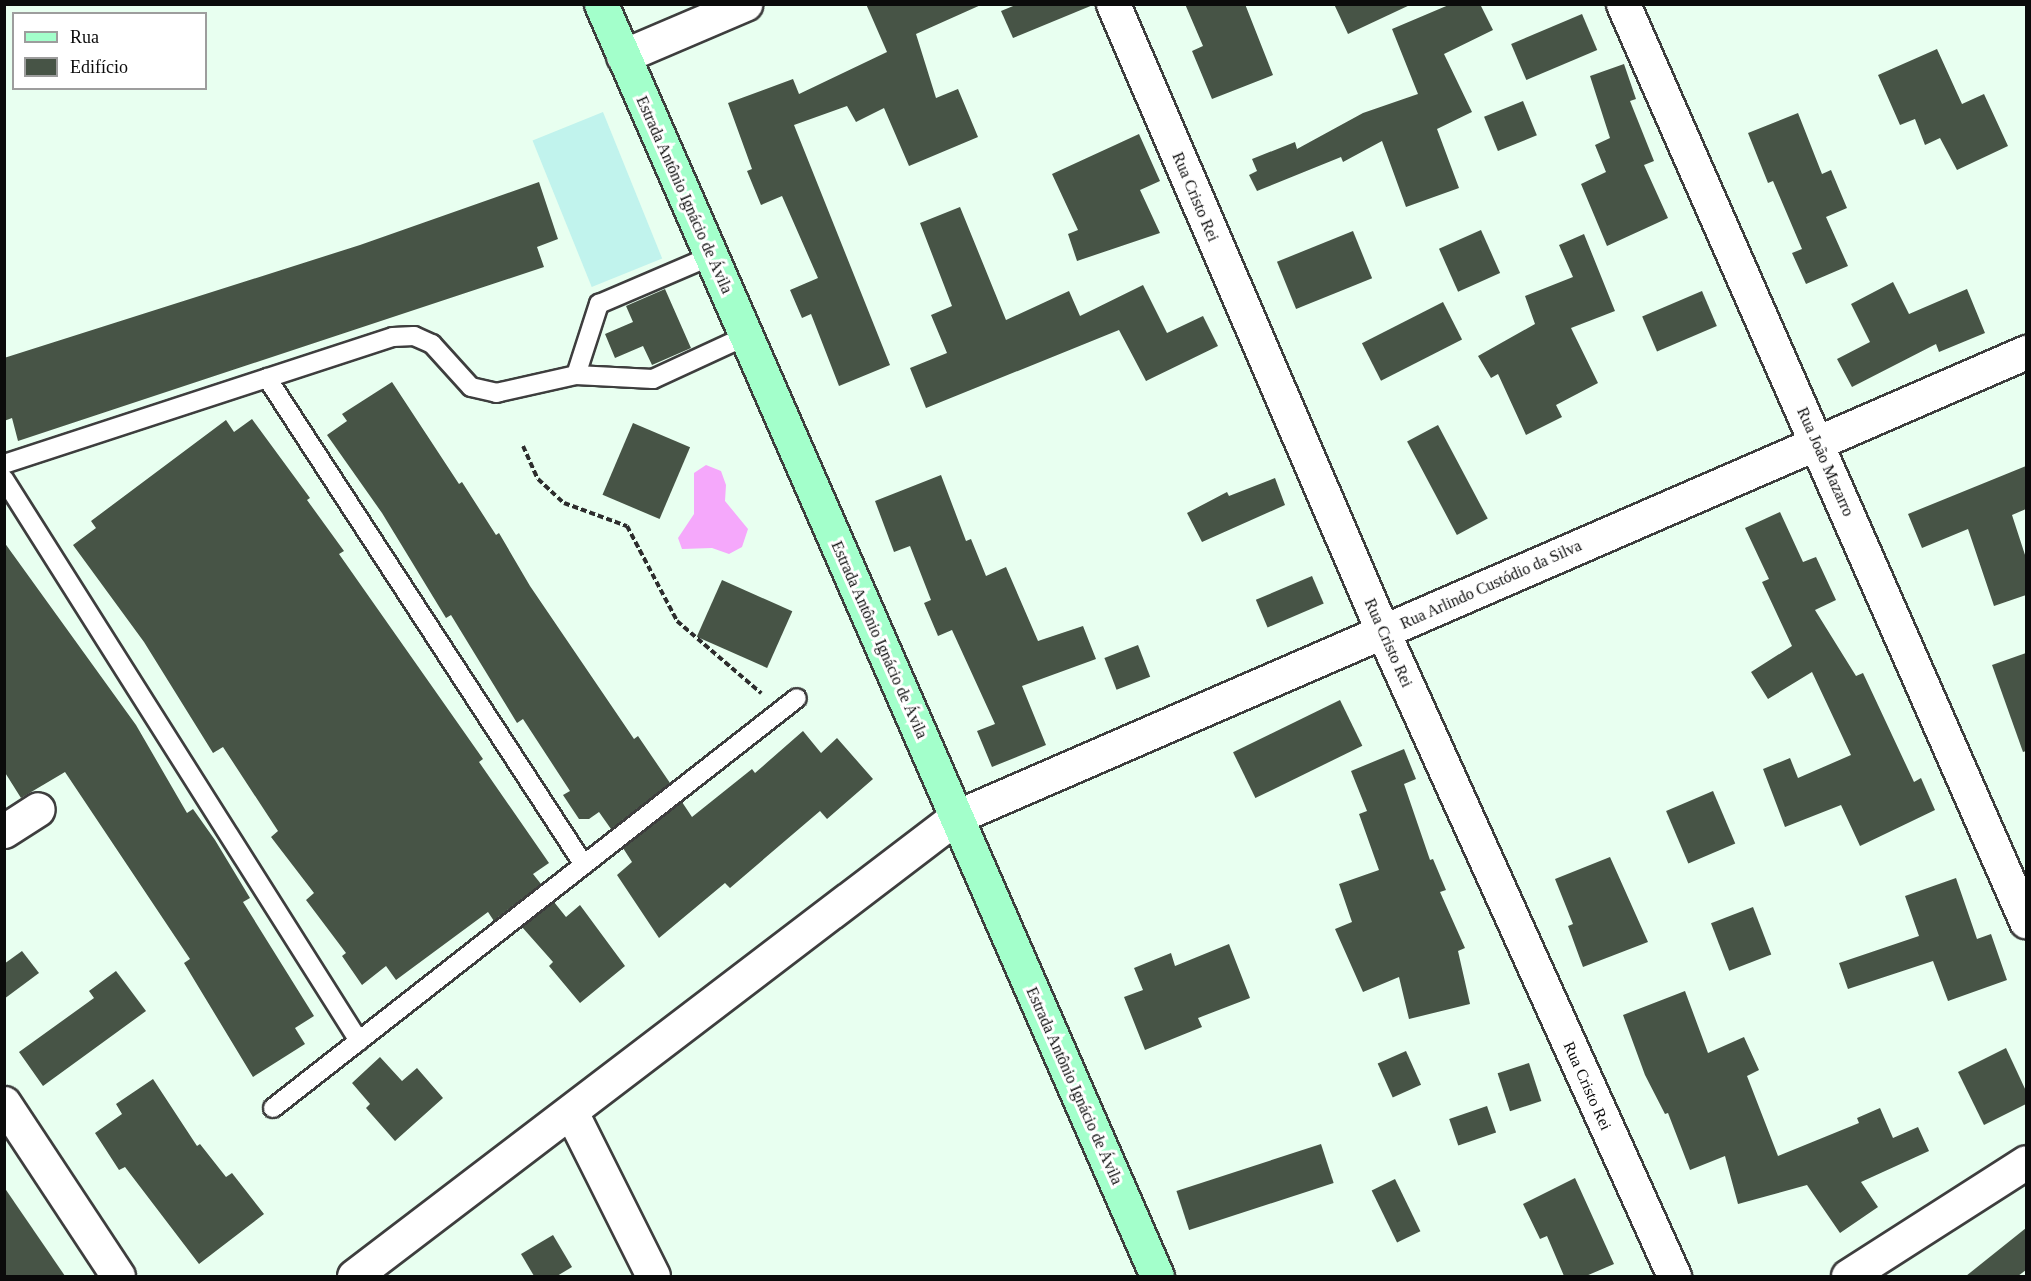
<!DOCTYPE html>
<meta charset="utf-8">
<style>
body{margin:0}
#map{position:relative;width:2031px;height:1281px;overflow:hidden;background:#e8fff0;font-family:Georgia,serif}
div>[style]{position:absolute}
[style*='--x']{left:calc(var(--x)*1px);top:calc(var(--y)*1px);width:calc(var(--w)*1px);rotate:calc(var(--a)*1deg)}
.pitch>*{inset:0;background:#c1f3ed;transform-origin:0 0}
.water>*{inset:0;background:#f5a8fb}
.building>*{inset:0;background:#475446;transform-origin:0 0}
.path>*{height:4px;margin-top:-2px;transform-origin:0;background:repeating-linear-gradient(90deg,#2d2d2d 0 6px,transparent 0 9px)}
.roads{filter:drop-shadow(2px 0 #3e3e3e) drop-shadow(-2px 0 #3e3e3e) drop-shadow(0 2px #3e3e3e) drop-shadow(0 -2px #3e3e3e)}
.lane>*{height:18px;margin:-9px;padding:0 9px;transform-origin:9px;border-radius:9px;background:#fff}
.street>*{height:33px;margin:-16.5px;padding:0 16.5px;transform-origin:16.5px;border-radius:16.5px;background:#fff}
.secondary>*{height:33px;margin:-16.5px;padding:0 16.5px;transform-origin:16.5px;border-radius:16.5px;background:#a3ffcb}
span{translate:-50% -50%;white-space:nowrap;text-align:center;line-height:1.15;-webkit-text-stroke:6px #fff;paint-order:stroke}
.street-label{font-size:16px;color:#0b0b0b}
.frame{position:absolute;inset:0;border:6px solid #0b0b0b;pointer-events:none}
.legend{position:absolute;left:12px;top:12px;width:195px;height:78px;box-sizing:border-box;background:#fff;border:2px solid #9d9d9d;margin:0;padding:8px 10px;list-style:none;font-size:18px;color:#0b0b0b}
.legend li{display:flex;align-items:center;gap:12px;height:30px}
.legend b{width:30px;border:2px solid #9d9d9d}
</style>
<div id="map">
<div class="pitch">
<i style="left:603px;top:112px;width:158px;height:76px;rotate:68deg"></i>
</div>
<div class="water">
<i style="clip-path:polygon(706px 465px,721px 471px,726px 485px,725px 501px,748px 529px,742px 547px,729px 554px,712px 548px,682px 549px,678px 538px,694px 514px,694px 473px)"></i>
</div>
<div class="building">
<i style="clip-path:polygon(866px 4px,983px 4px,916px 34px,936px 98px,958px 89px,978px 137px,909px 166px,884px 108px,856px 122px,847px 106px,794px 125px,890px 365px,839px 386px,811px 314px,802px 318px,790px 290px,818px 278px,782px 196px,761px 205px,747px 171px,752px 169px,728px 103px,793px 79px,799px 94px,887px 52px)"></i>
<i style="clip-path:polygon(1018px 4px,1092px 4px,1093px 5px,1013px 38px,1001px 11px)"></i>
<i style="clip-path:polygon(1185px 4px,1245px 4px,1273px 75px,1212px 99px,1192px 51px,1203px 46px)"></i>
<i style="clip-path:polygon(1334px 4px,1412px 4px,1348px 34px)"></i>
<i style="clip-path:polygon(1451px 4px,1480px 4px,1493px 30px,1444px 54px,1472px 112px,1437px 129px,1459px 188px,1406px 207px,1382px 141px,1343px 162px,1341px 157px,1257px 191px,1249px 175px,1257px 171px,1252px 159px,1295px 142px,1297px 149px,1363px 113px,1418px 94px,1392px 29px)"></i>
<i style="left:1582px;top:14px;width:39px;height:77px;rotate:67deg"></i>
<i style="clip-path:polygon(1937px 49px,1962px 104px,1984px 94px,2008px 146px,1957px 170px,1940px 138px,1925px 145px,1915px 119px,1900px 125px,1878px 75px)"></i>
<i style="clip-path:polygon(1624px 64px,1636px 99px,1630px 101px,1654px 161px,1644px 165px,1668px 218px,1607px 246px,1581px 184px,1606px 172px,1595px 145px,1610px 138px,1590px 76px)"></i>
<i style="left:1523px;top:101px;width:37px;height:42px;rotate:68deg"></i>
<i style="clip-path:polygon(1798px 113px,1822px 174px,1831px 170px,1847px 208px,1826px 217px,1848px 266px,1806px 284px,1792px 253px,1802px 249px,1773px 181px,1768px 183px,1748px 133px)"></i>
<i style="clip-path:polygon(1139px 134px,1160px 181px,1140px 190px,1160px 233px,1077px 261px,1068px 234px,1078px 230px,1052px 174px)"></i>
<i style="clip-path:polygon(539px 182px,558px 239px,537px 247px,544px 267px,18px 441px,12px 418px,4px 421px,4px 358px,360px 245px)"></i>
<i style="clip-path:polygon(960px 207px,1006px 320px,1069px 291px,1080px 316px,1143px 285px,1167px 333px,1203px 316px,1218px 346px,1146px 381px,1119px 330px,926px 408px,910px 368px,947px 353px,931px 315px,952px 306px,920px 223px)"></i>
<i style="left:1481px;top:230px;width:47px;height:46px;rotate:66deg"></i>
<i style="left:1353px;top:231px;width:51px;height:82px;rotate:68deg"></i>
<i style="clip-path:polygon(1584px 234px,1615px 311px,1571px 328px,1598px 383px,1556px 405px,1562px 417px,1526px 435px,1498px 374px,1491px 378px,1478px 356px,1535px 324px,1525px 296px,1573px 277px,1559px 245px)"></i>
<i style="clip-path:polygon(1893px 282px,1909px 314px,1967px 289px,1985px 333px,1939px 352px,1936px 344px,1852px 387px,1837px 359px,1870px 342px,1851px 304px)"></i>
<i style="clip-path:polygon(665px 289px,691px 348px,652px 365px,643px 346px,615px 358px,605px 334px,633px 322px,626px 306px)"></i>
<i style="left:1702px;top:291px;width:38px;height:65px;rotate:67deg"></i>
<i style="left:1443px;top:302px;width:42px;height:91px;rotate:63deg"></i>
<i style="clip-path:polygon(392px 382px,459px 484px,462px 482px,496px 535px,499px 533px,530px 586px,634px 739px,638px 736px,670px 783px,611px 829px,599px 812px,589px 819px,579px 819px,563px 795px,570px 791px,523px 719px,517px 723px,451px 615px,446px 618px,382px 513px,327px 435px,347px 421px,342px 414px)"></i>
<i style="clip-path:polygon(252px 419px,310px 498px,307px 500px,344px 551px,339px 554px,483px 759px,479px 762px,549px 863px,533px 874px,541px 884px,497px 918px,494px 921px,488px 912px,396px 980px,386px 966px,362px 985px,342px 956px,346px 953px,306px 900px,314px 893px,271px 837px,278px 831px,223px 747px,213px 753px,144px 642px,73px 545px,96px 528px,91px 521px,226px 420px,234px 432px)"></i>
<i style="left:633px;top:423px;width:62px;height:78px;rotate:23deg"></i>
<i style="left:1438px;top:425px;width:106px;height:35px;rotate:62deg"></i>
<i style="clip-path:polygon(2026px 466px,2026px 509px,2012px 515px,2026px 558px,2026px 595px,1994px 606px,1968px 529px,1922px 548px,1908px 514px)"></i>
<i style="clip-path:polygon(941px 475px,966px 541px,971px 539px,986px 576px,1006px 567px,1038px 641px,1083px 626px,1096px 659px,1022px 686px,1046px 745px,992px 767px,977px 731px,995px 724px,952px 630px,938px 636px,924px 603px,931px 600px,910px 546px,894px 552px,875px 501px)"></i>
<i style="clip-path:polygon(1275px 478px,1285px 505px,1202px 542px,1187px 513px,1227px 492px,1229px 496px)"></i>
<i style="clip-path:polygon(1780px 512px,1803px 562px,1816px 557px,1836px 600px,1815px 610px,1856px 676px,1863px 673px,1914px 782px,1921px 778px,1935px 810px,1860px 846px,1841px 805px,1785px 827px,1763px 769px,1790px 758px,1798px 778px,1851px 755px,1812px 672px,1768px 699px,1751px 672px,1792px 646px,1762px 582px,1769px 579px,1745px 528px)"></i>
<i style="clip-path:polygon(4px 542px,136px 725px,187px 813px,193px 809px,215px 840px,250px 898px,243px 902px,314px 1016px,295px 1028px,305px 1044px,253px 1077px,184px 963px,190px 959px,65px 772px,21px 798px,4px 771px)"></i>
<i style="left:1312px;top:576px;width:30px;height:61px;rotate:67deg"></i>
<i style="left:722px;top:580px;width:77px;height:62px;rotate:24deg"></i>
<i style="left:1138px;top:645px;width:34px;height:36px;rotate:69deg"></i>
<i style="clip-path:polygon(2026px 653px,2026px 751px,2023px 752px,1992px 665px)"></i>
<i style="left:1340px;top:700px;width:51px;height:119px;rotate:64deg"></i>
<i style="clip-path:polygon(803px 731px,821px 753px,837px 738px,873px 779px,827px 819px,820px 811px,730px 888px,725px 883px,659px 938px,617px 875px,632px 862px,623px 848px,682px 802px,692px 817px,752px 769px,755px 773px)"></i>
<i style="clip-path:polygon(1404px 749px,1416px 779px,1404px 784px,1430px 860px,1433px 859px,1446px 890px,1440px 892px,1465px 948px,1458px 951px,1470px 1004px,1409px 1019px,1399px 977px,1363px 992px,1335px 929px,1352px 922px,1339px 884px,1379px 870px,1359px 814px,1367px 811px,1351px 771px)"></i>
<i style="left:1713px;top:791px;width:57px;height:51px;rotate:67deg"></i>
<i style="clip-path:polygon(1610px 857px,1648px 942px,1583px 967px,1568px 926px,1573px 924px,1555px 879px)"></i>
<i style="clip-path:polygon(1956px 878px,1977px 939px,1991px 934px,2007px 980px,1948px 1001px,1933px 961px,1848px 989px,1839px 963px,1919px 936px,1905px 896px)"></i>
<i style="clip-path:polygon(554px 902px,566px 917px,580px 905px,625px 966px,580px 1003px,549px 966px,553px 962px,522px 927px)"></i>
<i style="left:1753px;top:907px;width:51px;height:45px;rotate:69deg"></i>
<i style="clip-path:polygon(1229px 944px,1250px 998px,1198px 1018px,1202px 1027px,1145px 1050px,1124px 997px,1143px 990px,1134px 968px,1171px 953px,1175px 966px)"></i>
<i style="clip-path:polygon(22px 951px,39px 973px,4px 999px,4px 964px)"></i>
<i style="clip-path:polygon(116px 971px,146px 1011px,43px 1086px,19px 1052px,94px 998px,89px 991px)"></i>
<i style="clip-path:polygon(1685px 991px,1708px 1053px,1744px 1037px,1759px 1070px,1747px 1076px,1778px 1156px,1859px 1123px,1857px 1118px,1880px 1108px,1893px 1138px,1918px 1127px,1929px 1151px,1861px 1182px,1878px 1207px,1840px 1233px,1807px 1185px,1738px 1204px,1725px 1156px,1690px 1170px,1668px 1113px,1665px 1114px,1645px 1075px,1623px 1015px)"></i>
<i style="clip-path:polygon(2006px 1048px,2026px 1091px,2026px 1104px,1984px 1125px,1958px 1072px)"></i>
<i style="left:1406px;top:1051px;width:37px;height:31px;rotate:66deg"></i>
<i style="clip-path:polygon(380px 1057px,402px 1081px,417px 1068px,443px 1098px,395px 1141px,366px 1108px,370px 1104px,352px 1083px)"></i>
<i style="left:1529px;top:1063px;width:40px;height:33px;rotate:72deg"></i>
<i style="clip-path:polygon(153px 1079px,197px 1146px,200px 1144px,226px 1177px,232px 1173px,264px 1214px,199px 1264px,125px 1167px,119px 1170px,95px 1133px,122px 1114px,116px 1104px)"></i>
<i style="left:1487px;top:1106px;width:28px;height:40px;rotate:71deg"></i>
<i style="left:1321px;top:1144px;width:41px;height:152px;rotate:72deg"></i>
<i style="clip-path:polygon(1575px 1178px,1614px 1264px,1586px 1276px,1564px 1276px,1547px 1236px,1540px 1239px,1523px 1204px)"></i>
<i style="left:1395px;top:1179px;width:58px;height:26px;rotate:64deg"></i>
<i style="clip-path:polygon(4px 1187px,65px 1276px,4px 1276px)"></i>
<i style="clip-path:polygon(2026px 1228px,2026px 1270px,2018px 1276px,1966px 1276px)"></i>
<i style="clip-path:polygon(553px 1235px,572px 1267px,557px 1276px,534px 1276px,521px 1254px)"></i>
</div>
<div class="path">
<i style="--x:523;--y:446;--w:36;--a:66"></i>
<i style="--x:538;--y:479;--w:35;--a:43"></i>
<i style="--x:564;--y:503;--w:67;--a:20.1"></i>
<i style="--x:627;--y:526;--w:107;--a:62.2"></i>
<i style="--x:677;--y:621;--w:111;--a:40.6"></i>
</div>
<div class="roads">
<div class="lane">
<i style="--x:576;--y:375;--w:75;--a:-72.1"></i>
<i style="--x:599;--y:304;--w:122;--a:-23.2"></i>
<i style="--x:267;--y:378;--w:581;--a:56.94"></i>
<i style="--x:4;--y:464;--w:409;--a:-18.1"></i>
<i style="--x:393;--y:337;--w:21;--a:-3"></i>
<i style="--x:414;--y:336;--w:20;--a:24"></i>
<i style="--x:432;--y:344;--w:58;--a:47.8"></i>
<i style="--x:471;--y:387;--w:26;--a:13"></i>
<i style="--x:496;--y:393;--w:82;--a:-12.7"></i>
<i style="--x:576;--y:375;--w:77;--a:3"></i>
<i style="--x:653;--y:379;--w:102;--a:-24.8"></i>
<i style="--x:4;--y:479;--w:665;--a:57.72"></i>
<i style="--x:273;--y:1108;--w:665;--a:-38.04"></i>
</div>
<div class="street">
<i style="--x:1113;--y:4;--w:684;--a:66.74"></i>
<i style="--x:1383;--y:632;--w:707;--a:65.68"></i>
<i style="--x:1623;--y:4;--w:1002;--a:66.28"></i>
<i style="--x:623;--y:56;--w:133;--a:-23.1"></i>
<i style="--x:4;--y:831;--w:40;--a:-32.9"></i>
<i style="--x:4;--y:1103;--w:207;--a:56.6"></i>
<i style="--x:571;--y:1112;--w:183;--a:63.4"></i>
<i style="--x:354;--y:1276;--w:757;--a:-37.32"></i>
<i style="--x:956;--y:817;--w:1167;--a:-23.49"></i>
<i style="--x:1848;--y:1276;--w:211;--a:-32.6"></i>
</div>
<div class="secondary">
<i style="--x:601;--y:4;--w:1388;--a:66.39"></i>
</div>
</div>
<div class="street-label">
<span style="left:684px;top:195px;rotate:66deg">Estrada Antônio Ignácio de Ávila</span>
<span style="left:1195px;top:197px;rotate:67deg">Rua Cristo Rei</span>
<span style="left:1825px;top:462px;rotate:66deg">Rua João Mazarro</span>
<span style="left:1491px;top:585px;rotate:-24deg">Rua Arlindo Custódio da Silva</span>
<span style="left:879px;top:640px;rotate:66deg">Estrada Antônio Ignácio de Ávila</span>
<span style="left:1388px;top:643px;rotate:66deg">Rua Cristo Rei</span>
<span style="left:1074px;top:1086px;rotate:66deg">Estrada Antônio Ignácio de Ávila</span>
<span style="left:1587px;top:1086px;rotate:66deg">Rua Cristo Rei</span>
</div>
<div class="frame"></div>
<ul class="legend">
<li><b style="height:8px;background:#a3ffcb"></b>Rua</li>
<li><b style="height:16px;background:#475446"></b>Edifício</li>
</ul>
</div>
